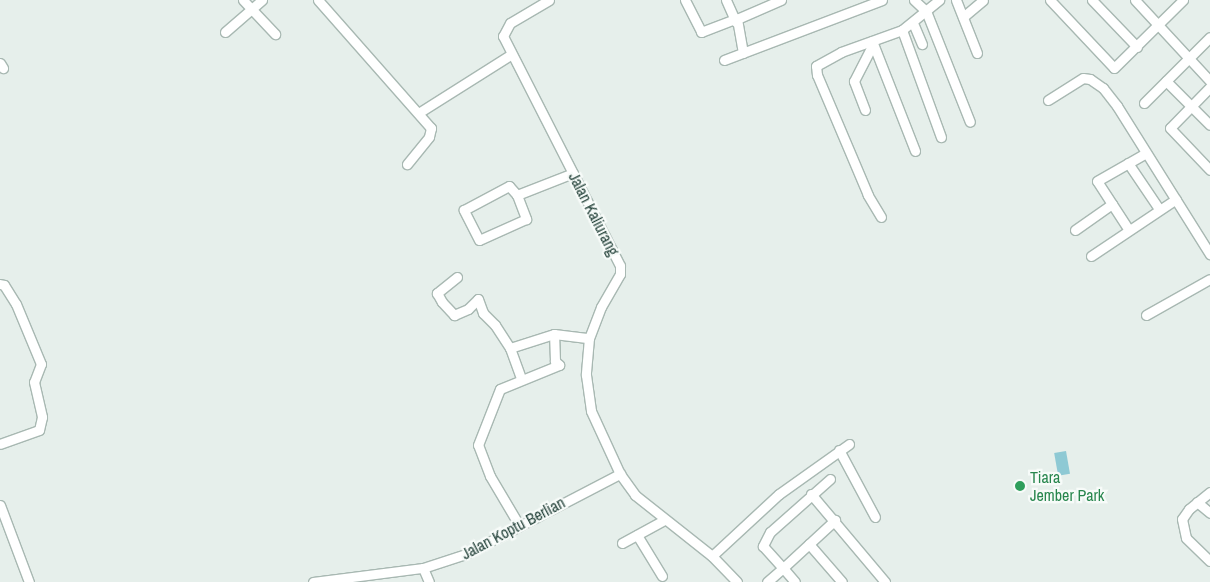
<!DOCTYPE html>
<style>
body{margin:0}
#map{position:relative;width:1210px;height:582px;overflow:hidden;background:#e6efeb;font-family:"Archivo Narrow",sans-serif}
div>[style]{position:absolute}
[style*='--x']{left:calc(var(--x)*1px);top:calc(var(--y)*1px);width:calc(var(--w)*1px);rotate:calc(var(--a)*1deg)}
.water>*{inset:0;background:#8ec9d4;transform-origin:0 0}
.roads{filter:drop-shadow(1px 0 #a8b8b2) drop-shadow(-1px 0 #a8b8b2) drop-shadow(0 1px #a8b8b2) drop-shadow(0 -1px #a8b8b2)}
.minor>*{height:9px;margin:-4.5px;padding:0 4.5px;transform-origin:4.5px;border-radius:4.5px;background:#fff}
.dots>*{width:14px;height:14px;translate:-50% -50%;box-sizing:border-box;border:2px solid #f7fbf9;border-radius:50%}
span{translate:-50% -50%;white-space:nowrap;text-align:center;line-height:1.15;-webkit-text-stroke:4.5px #f7fbf9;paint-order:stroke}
.street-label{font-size:16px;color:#24423a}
.leisure-label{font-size:16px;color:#27864d}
.left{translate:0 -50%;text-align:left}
</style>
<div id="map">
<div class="water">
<i style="left:1066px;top:451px;width:23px;height:12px;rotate:80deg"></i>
</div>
<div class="roads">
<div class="minor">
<i style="--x:243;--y:0;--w:47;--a:46.7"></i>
<i style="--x:318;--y:0;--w:171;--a:48.6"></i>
<i style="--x:431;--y:128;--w:9;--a:103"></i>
<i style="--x:429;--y:137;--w:35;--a:129"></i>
<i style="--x:549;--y:0;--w:45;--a:149.5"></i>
<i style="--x:510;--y:23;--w:15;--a:118"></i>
<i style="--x:503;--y:36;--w:258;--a:63"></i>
<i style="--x:620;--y:266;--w:8;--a:90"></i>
<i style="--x:620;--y:274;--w:38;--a:120"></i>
<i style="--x:601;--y:307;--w:33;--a:111"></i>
<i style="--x:589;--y:338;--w:37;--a:95"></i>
<i style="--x:586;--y:375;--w:36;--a:82"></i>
<i style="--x:591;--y:411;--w:69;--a:65.3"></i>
<i style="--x:620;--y:474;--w:26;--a:54"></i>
<i style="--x:635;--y:495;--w:98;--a:38.4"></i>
<i style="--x:712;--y:556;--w:36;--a:46"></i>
<i style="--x:685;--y:0;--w:36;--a:63"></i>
<i style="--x:701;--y:32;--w:36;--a:-21"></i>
<i style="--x:726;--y:0;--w:24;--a:66"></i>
<i style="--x:914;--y:0;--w:16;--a:43"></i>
<i style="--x:926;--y:11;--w:119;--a:68.4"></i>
<i style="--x:956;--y:0;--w:57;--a:68.4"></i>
<i style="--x:1050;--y:0;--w:93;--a:46.7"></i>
<i style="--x:1114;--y:68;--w:97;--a:-44.6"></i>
<i style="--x:1092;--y:0;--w:65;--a:46.2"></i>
<i style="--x:1135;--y:0;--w:110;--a:47.2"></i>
<i style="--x:963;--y:17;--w:26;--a:-40"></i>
<i style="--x:913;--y:23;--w:23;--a:67"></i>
<i style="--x:902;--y:30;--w:114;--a:70"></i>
<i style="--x:225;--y:32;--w:49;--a:-40.9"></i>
<i style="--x:872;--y:41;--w:118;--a:68.6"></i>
<i style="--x:743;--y:53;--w:35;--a:-100"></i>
<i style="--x:737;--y:19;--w:48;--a:-23.4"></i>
<i style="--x:724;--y:60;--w:169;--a:-20.8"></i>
<i style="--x:0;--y:63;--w:6;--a:59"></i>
<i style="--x:1166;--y:81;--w:62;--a:45"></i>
<i style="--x:1210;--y:87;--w:57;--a:134.3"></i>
<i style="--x:1170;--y:128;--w:58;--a:46.4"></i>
<i style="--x:1048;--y:100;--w:41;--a:-32.2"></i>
<i style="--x:1083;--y:78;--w:7;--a:8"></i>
<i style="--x:1090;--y:79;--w:16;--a:35"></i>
<i style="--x:1103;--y:88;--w:23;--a:52"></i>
<i style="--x:1117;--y:106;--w:175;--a:57.9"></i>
<i style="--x:1144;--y:103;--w:93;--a:-45"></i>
<i style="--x:865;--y:110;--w:31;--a:-111"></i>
<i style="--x:854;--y:81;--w:42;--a:-62.8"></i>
<i style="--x:420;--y:112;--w:107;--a:-32.3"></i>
<i style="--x:1128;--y:163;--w:55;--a:56"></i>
<i style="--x:517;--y:195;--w:26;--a:69"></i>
<i style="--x:526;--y:219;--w:51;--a:155.9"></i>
<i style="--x:479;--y:240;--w:34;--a:-117"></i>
<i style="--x:464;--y:210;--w:51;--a:-28.1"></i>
<i style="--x:509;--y:186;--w:12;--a:48"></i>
<i style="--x:517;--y:195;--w:60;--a:-21.4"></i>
<i style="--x:1112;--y:204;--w:27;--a:-123"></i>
<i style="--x:1097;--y:181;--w:56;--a:-29.7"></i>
<i style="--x:881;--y:217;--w:26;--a:-121"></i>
<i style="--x:868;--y:195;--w:130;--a:-113"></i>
<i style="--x:817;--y:75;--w:9;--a:-96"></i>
<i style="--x:816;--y:66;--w:29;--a:-29"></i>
<i style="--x:841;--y:52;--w:65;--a:-19.8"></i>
<i style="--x:902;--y:30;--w:48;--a:-39"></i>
<i style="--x:1075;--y:230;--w:45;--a:-35.1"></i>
<i style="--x:1112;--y:204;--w:31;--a:57"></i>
<i style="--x:1091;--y:256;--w:102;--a:-33.8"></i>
<i style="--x:457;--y:277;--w:26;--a:141"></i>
<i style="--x:437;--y:293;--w:10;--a:61"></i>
<i style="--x:442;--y:302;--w:18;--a:47"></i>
<i style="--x:454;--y:315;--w:15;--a:-23"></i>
<i style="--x:468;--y:309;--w:14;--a:-45"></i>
<i style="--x:478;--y:299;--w:15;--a:70"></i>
<i style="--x:483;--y:313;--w:17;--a:45"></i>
<i style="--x:495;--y:325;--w:27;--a:57"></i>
<i style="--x:510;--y:348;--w:33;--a:70"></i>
<i style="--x:0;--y:284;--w:4;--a:14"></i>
<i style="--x:4;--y:285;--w:22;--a:58"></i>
<i style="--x:16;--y:304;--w:65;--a:67.4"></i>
<i style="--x:41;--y:364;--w:19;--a:111"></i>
<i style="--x:34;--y:382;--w:36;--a:77"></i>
<i style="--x:42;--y:417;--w:13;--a:103"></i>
<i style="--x:39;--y:430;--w:41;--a:160.3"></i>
<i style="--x:1146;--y:315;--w:73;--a:-29.4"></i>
<i style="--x:510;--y:348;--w:46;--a:-17.7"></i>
<i style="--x:554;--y:334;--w:35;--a:7"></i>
<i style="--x:839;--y:450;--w:76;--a:61.8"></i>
<i style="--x:830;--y:479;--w:80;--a:138.5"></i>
<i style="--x:770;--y:532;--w:16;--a:117"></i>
<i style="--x:763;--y:546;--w:30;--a:48"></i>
<i style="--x:783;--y:568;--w:71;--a:-42.7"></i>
<i style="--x:1210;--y:492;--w:27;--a:141"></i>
<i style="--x:1189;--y:509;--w:12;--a:125"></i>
<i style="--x:1182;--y:519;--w:19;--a:78"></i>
<i style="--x:1186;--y:538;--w:33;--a:44"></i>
<i style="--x:811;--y:494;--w:115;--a:49.9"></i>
<i style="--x:1197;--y:502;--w:17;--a:40"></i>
<i style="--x:0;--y:505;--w:82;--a:69.4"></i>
<i style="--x:519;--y:525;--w:57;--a:-120.6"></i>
<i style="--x:490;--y:476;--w:33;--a:-111"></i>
<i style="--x:478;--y:445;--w:60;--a:-68.6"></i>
<i style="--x:500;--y:389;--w:64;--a:-22.1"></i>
<i style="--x:559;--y:365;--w:6;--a:-135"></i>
<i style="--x:555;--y:361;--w:27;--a:-92"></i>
<i style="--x:637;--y:535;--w:48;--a:58.6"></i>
<i style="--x:622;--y:543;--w:48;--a:-28.7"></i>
<i style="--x:809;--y:544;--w:50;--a:49"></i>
<i style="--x:712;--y:556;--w:91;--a:-42.8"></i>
<i style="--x:779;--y:494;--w:86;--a:-35.5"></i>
<i style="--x:423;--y:568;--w:15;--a:67"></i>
<i style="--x:313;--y:582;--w:111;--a:-7.3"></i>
<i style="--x:423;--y:568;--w:45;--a:-18"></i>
<i style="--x:466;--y:554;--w:174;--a:-27.5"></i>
<i style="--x:767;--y:582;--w:21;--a:-41"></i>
<i style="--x:783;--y:568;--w:18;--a:49"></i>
</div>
</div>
<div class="dots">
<i style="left:1020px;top:486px;background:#2e9e5b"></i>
</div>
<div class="street-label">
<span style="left:594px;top:214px;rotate:63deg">Jalan Kaliurang</span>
<span style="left:513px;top:528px;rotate:-28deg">Jalan Koptu Berlian</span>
</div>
<div class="leisure-label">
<span class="left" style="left:1030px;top:486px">Tiara<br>Jember Park</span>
</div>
</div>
